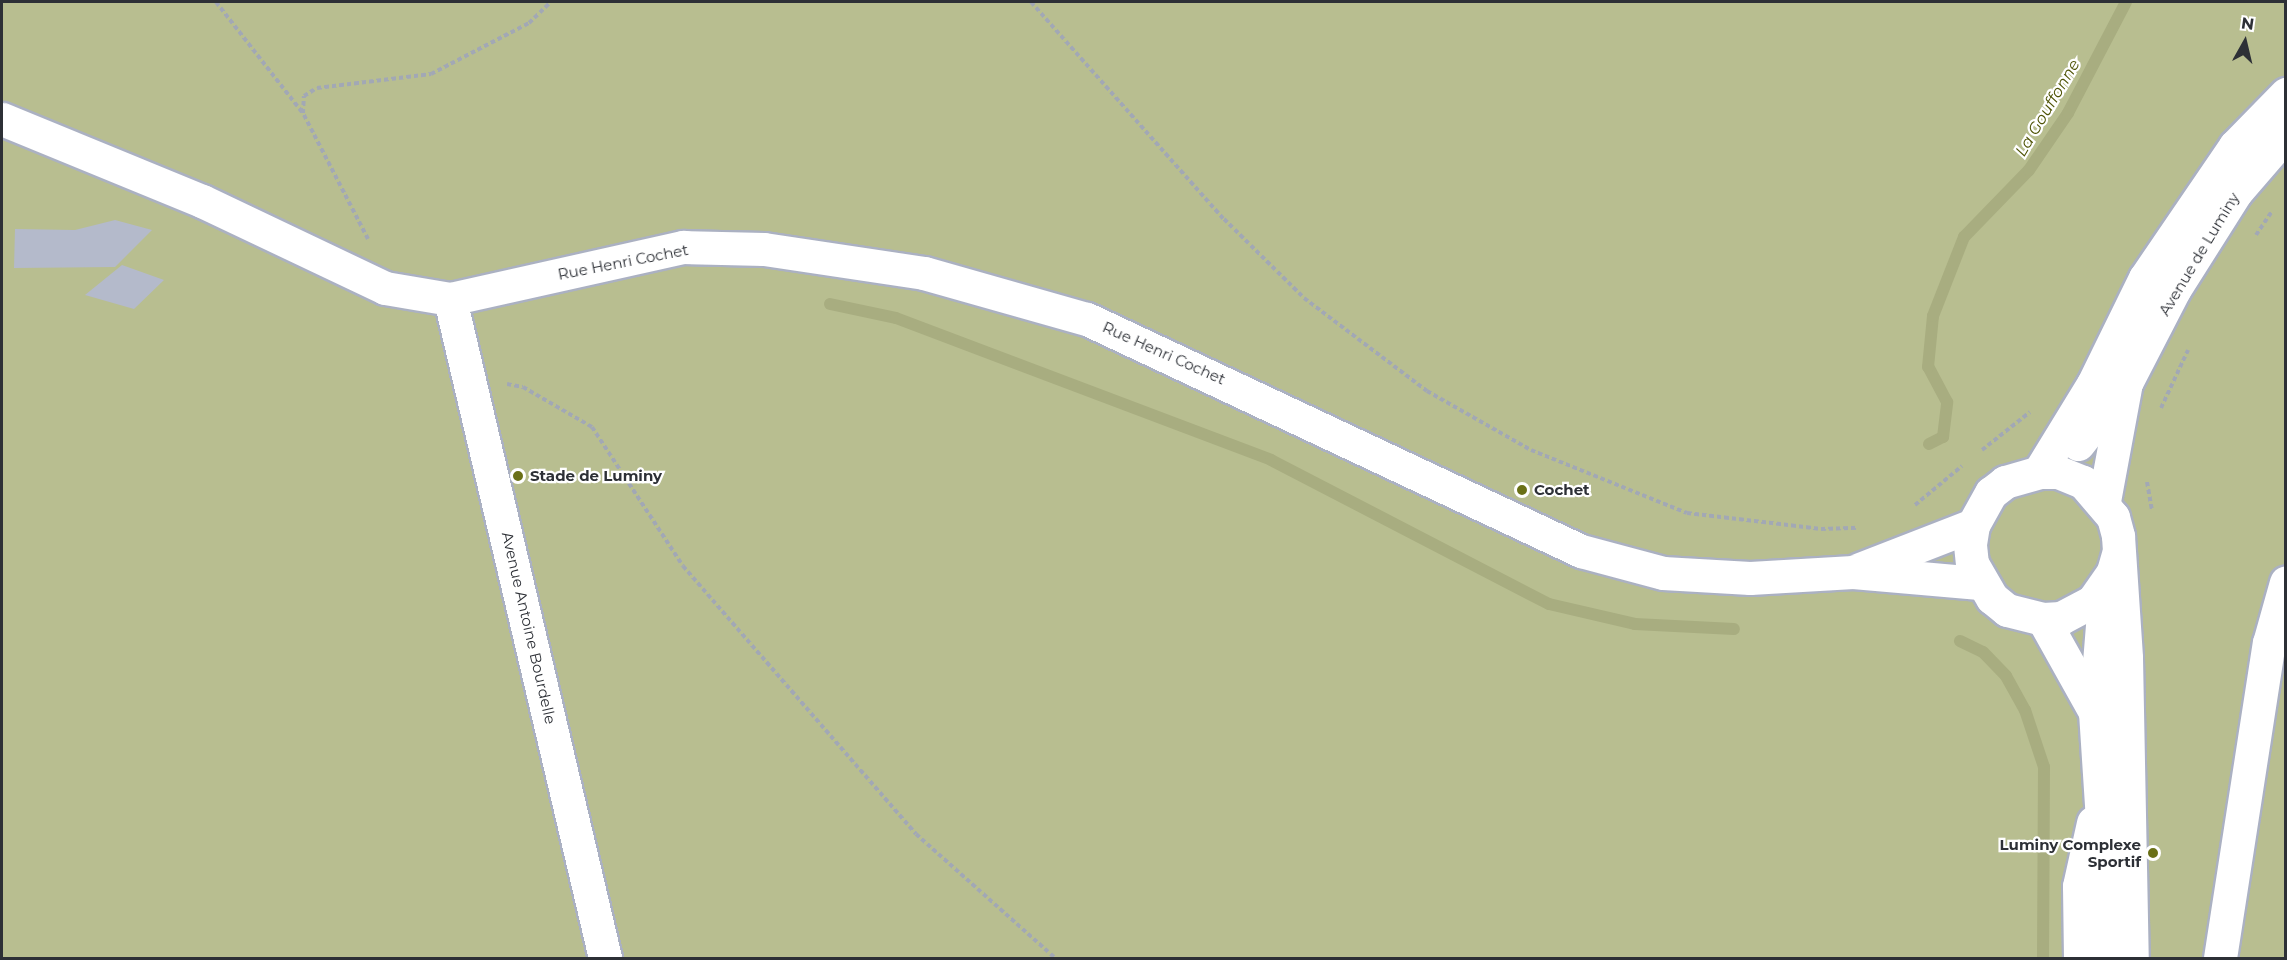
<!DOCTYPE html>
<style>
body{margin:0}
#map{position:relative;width:2287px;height:960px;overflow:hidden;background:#e6edff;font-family:Montserrat,sans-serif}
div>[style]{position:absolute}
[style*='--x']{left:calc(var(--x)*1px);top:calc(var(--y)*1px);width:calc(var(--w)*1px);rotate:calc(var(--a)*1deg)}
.forest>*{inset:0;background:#b8be90;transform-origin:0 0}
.stream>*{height:12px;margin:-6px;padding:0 6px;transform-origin:6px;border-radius:6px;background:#a8ad80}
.building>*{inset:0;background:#b4bacb}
.path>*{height:4px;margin-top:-2px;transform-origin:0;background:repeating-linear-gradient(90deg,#a2a8b5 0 4.5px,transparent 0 7.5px)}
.roads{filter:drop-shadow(2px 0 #abb1c2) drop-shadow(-2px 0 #abb1c2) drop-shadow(0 2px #abb1c2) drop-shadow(0 -2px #abb1c2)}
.minor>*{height:33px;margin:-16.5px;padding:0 16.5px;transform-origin:16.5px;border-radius:16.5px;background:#fff}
.dots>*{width:16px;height:16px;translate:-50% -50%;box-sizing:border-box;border:3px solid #fff;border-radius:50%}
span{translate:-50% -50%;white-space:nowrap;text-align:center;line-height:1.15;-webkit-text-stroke:4.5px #fff;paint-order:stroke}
.street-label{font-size:15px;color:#2d3036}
.poi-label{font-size:15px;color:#2d3036;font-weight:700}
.left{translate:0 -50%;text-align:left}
.right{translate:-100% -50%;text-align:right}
.water-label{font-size:16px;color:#4e5304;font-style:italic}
.frame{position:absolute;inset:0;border:3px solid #2d3036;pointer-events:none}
.north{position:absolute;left:2215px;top:12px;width:60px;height:60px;-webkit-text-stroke:4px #fff;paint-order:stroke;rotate:8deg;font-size:16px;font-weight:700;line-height:24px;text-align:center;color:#2d3036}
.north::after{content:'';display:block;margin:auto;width:21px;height:27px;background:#2d3036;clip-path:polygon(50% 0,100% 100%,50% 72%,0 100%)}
</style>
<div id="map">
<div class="forest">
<i style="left:2px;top:2px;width:2283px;height:956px"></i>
</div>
<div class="stream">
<i style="--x:830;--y:304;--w:67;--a:12"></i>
<i style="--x:896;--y:318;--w:401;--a:20.7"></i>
<i style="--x:1271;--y:460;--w:313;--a:27.4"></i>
<i style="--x:1549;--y:604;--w:88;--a:13.1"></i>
<i style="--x:1635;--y:624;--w:99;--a:2.9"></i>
<i style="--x:1929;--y:444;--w:16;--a:-27"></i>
<i style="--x:1943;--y:437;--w:35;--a:-83"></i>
<i style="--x:1947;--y:402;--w:40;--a:-118"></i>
<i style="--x:1928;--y:367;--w:51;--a:-84.4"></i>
<i style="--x:1933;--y:316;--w:85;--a:-68.6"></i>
<i style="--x:1964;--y:237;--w:93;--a:-45.9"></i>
<i style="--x:2029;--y:170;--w:69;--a:-55.6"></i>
<i style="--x:2068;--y:113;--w:125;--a:-62.4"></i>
<i style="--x:1960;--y:641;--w:25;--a:26"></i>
<i style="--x:1983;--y:652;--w:33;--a:46"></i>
<i style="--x:2006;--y:676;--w:39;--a:61"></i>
<i style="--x:2025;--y:710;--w:60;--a:71.6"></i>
<i style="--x:2044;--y:767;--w:191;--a:90.3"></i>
</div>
<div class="building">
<i style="clip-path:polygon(115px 220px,152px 230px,115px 267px,14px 268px,15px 229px,75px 230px)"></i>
<i style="clip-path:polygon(122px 265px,164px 280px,134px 309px,85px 295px)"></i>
</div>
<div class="path">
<i style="--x:216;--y:2;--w:140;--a:52"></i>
<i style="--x:1031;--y:2;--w:290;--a:48.4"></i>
<i style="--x:1224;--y:219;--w:112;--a:44.6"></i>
<i style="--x:1304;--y:298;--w:154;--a:37.1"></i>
<i style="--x:1427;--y:391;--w:120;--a:29.6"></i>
<i style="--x:1531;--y:450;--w:168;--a:22"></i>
<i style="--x:1687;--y:513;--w:135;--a:6.8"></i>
<i style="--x:1821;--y:529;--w:37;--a:-2"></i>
<i style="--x:2256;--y:235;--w:29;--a:-56"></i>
<i style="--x:368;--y:239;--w:142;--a:-117.3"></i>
<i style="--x:303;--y:113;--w:17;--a:-87"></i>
<i style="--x:304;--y:96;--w:15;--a:-32"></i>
<i style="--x:317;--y:88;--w:115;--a:-7"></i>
<i style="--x:431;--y:74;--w:110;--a:-27.5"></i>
<i style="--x:529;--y:23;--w:30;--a:-44"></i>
<i style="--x:507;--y:384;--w:16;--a:11"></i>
<i style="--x:523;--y:387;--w:80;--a:30.1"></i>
<i style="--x:592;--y:427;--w:166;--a:56.8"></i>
<i style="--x:683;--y:566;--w:355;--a:49"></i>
<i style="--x:916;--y:834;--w:186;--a:41.7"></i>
<i style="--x:2161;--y:408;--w:64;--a:-65"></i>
<i style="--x:1982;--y:450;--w:61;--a:-38.4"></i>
<i style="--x:2147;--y:482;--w:28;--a:80"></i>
<i style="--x:1915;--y:505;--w:61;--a:-39.7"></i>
</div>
<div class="roads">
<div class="minor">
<i style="--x:2;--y:119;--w:216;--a:22.3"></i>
<i style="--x:202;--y:201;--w:203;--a:25.4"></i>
<i style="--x:385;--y:288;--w:66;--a:9.6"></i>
<i style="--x:450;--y:299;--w:239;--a:-12.6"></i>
<i style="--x:683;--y:247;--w:81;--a:1.4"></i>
<i style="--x:764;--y:249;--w:162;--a:8.5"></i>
<i style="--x:924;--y:273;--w:169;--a:15.8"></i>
<i style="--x:1087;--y:319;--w:546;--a:25.16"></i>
<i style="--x:1581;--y:551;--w:85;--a:15"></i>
<i style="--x:1663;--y:573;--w:87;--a:3.3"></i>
<i style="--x:1750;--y:578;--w:103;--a:-3.3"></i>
<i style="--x:1853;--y:572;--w:127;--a:5"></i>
<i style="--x:450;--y:299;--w:677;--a:76.76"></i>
<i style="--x:2078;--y:444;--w:78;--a:-51.8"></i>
<i style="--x:2126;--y:383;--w:105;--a:-62.7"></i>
<i style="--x:2174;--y:290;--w:116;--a:-57.7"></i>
<i style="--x:2236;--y:192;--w:77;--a:-49.2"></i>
<i style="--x:2039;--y:472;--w:103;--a:-58.5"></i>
<i style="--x:2093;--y:384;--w:118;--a:-63.9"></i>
<i style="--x:2145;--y:278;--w:160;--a:-55.7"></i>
<i style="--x:2235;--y:146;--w:73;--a:-45.6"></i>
<i style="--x:2104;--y:501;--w:115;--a:-79.5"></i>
<i style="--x:2118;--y:554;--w:19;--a:106"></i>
<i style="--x:2113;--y:572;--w:35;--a:125"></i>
<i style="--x:2093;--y:601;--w:36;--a:152"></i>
<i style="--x:2061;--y:618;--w:18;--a:177"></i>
<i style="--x:2043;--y:619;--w:37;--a:-166"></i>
<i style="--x:2007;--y:610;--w:19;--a:-141"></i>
<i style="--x:1992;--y:598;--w:39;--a:-120"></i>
<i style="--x:1972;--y:564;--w:20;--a:-96"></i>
<i style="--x:1970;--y:544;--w:19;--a:-81"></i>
<i style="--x:1973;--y:525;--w:37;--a:-61"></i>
<i style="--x:1991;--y:493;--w:18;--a:-38"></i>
<i style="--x:2005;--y:482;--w:35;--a:-16"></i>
<i style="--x:2039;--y:472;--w:19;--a:0"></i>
<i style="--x:2058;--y:472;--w:27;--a:22"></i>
<i style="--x:2083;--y:482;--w:46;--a:49.4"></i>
<i style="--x:2113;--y:517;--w:20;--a:75"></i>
<i style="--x:2118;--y:536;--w:122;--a:86.2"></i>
<i style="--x:2126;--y:658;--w:300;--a:88.9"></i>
<i style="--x:1860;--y:569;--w:121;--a:-21.3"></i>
<i style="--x:2105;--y:588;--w:124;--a:94.6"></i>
<i style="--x:2095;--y:712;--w:247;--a:86.3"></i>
<i style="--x:2043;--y:619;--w:107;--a:60.8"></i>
<i style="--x:2080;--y:958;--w:72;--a:-90.8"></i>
<i style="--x:2079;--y:886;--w:65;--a:-77.5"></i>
<i style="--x:2220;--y:958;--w:319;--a:-81.2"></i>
<i style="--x:2269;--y:643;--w:63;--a:-74.4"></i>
</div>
</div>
<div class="dots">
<i style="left:518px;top:476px;background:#6a7017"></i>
<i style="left:1522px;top:490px;background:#6a7017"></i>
<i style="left:2153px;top:853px;background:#6a7017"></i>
</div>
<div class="street-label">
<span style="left:2199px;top:254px;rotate:-59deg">Avenue de Luminy</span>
<span style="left:623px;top:262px;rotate:-11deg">Rue Henri Cochet</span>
<span style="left:1164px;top:353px;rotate:24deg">Rue Henri Cochet</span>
<span style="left:529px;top:628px;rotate:77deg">Avenue Antoine Bourdelle</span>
</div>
<div class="poi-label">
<span class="left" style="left:530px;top:476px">Stade de Luminy</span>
<span class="left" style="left:1534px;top:490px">Cochet</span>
<span class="right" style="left:2141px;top:853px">Luminy Complexe<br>Sportif</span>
</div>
<div class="water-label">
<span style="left:2048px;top:108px;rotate:-59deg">La Gouffonne</span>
</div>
<div class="frame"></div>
<div class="north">N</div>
</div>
